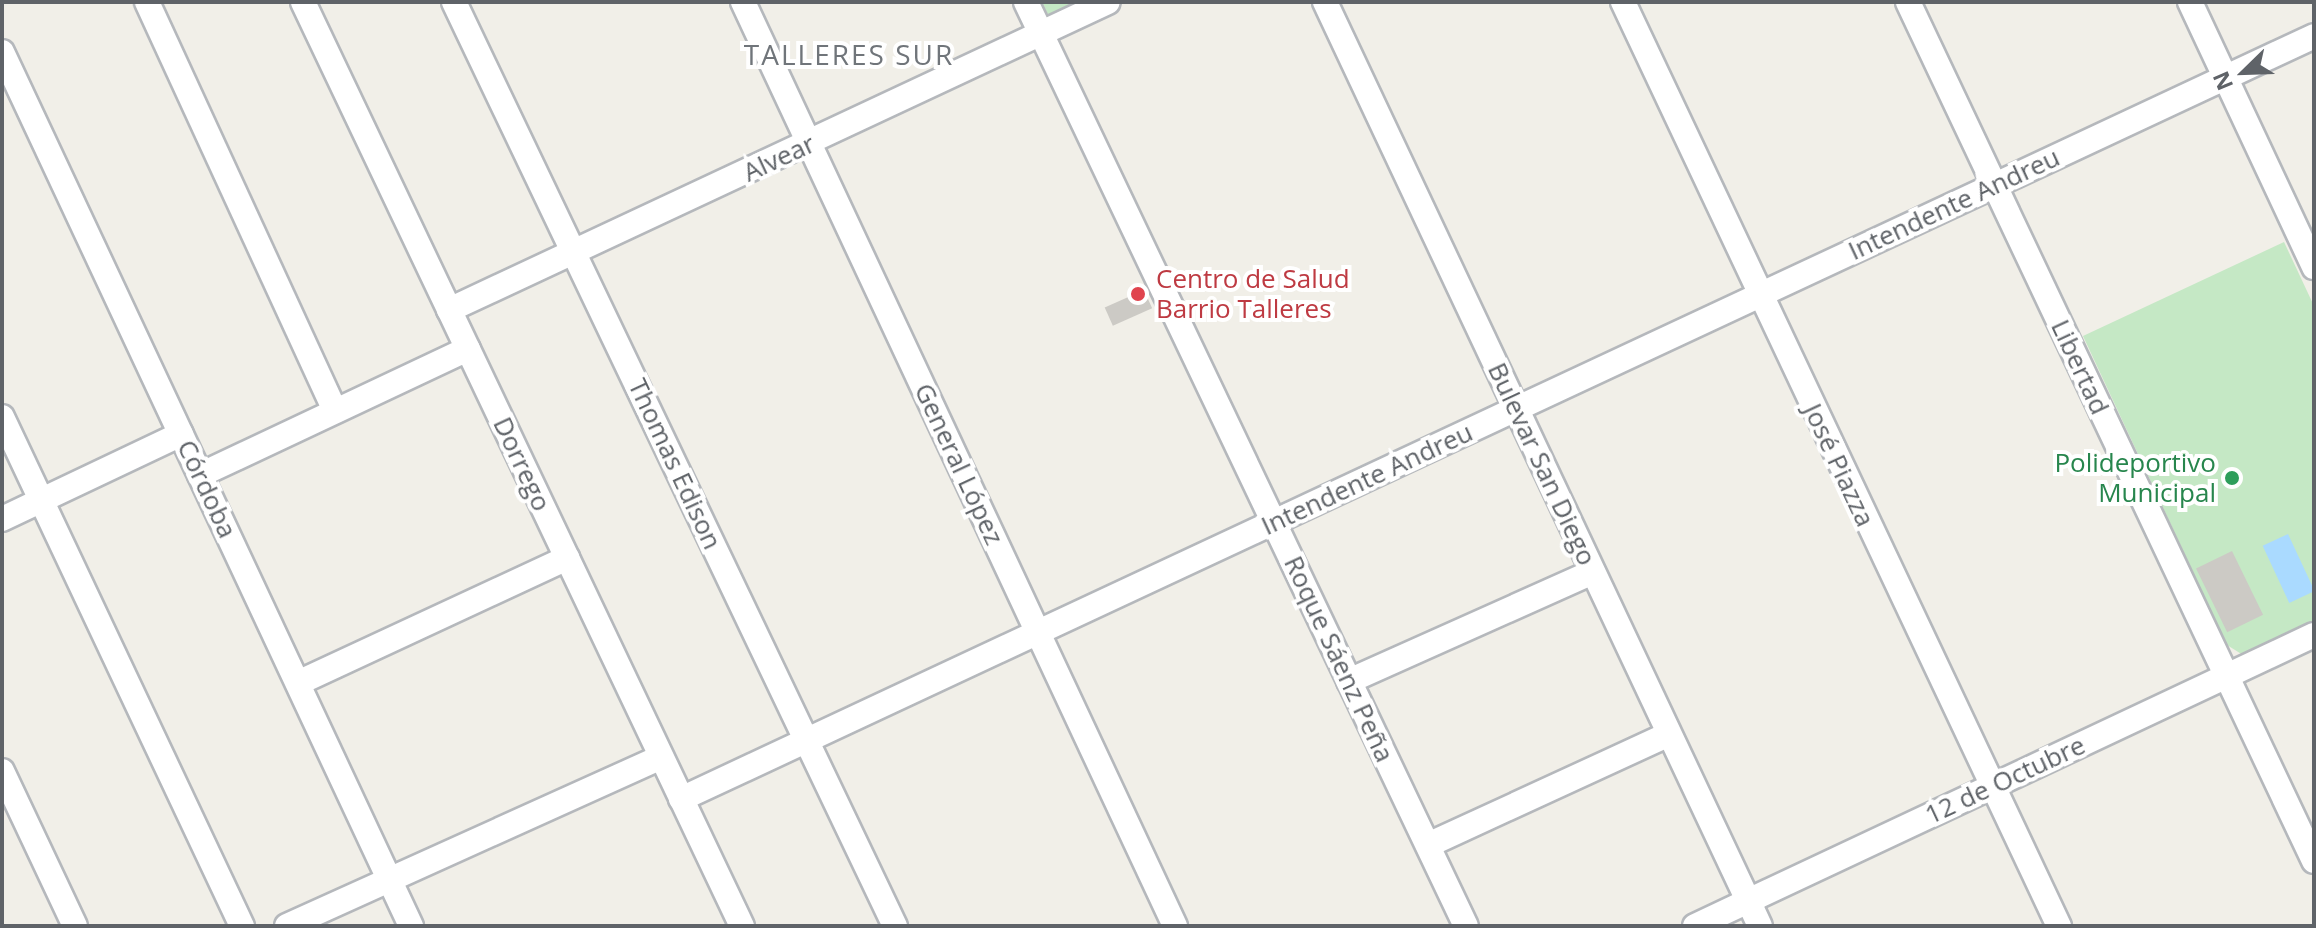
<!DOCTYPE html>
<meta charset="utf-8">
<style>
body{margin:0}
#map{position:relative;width:2316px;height:928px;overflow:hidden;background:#f1efe8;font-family:"Open Sans",sans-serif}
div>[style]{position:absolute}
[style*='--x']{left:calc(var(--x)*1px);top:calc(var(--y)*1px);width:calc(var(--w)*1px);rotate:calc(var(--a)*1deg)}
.green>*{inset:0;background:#c5e8c5}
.water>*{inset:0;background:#aadaff;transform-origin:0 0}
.building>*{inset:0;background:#cccac5;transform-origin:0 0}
.roads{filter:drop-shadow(2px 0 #b5b8bc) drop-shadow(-2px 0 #b5b8bc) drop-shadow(0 2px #b5b8bc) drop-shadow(0 -2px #b5b8bc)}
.minor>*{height:24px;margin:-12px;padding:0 12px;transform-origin:12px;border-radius:12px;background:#fff}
.dots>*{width:22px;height:22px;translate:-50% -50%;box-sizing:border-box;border:4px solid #fff;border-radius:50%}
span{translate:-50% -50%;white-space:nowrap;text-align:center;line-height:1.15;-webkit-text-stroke:8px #fff;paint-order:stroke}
.street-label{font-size:26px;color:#5f6368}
.health-label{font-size:26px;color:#be3a42}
.left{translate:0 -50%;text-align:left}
.leisure-label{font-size:26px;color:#27864d}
.right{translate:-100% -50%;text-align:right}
.neighbourhood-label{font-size:28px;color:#70757a;letter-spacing:2px}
.frame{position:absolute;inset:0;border:4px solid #5f6368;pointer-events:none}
.north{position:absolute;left:2204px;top:32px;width:80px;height:80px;-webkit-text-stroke:6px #fff;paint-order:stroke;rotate:247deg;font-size:22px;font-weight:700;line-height:32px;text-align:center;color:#5f6368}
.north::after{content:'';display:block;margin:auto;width:28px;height:36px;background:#5f6368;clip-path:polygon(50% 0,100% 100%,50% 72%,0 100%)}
</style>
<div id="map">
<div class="green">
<i style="clip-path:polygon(1042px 2px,1090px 2px,1051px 21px)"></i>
<i style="clip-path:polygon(2284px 242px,2314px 306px,2314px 620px,2243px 655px,2227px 645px,2083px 336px)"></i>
</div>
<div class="water">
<i style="left:2288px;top:534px;width:63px;height:28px;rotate:65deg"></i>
</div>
<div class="building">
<i style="left:1144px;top:290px;width:20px;height:43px;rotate:66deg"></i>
<i style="left:2232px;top:551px;width:71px;height:40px;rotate:64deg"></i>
</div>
<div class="roads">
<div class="minor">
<i style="--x:147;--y:2;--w:450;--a:65.3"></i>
<i style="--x:303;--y:2;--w:1023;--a:64.59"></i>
<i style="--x:454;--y:2;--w:1024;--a:64.49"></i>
<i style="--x:743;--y:2;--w:1020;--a:64.94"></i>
<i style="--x:1026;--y:2;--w:1023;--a:64.54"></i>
<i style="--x:1325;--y:2;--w:1021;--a:64.79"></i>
<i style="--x:1623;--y:2;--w:1022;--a:64.74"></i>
<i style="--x:1908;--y:2;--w:950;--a:64.7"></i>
<i style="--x:2190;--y:2;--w:293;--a:64.9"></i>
<i style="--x:2;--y:52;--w:965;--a:64.92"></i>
<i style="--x:449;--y:310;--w:727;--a:-25.05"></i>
<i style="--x:2;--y:417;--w:563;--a:64.76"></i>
<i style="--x:200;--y:475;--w:296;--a:-25.2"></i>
<i style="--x:2;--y:519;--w:198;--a:-25.4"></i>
<i style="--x:1349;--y:681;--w:267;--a:-24.1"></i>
<i style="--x:298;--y:683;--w:297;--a:-24.9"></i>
<i style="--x:2;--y:771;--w:171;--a:64.8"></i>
<i style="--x:681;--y:799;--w:1802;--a:-25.04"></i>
<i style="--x:1428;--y:845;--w:265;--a:-24.7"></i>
<i style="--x:287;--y:926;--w:410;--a:-24.3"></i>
<i style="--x:1695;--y:926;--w:684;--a:-25.18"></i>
</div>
</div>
<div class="dots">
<i style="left:1138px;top:294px;background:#e0444e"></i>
<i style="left:2232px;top:478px;background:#2e9e5b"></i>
</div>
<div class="street-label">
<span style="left:779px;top:158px;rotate:-25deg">Alvear</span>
<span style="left:1954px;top:204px;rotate:-25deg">Intendente Andreu</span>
<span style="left:2080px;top:367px;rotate:65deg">Libertad</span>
<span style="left:522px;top:464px;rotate:65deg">Dorrego</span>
<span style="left:675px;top:464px;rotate:65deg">Thomas Edison</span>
<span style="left:959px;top:464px;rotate:65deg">General López</span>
<span style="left:1542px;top:464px;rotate:65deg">Bulevar San Diego</span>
<span style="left:1839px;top:465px;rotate:65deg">José Piazza</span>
<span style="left:1367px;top:479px;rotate:-25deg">Intendente Andreu</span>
<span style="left:207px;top:489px;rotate:65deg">Córdoba</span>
<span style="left:1339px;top:659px;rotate:65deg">Roque Sáenz Peña</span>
<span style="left:2005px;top:780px;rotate:-25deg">12 de Octubre</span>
</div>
<div class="health-label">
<span class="left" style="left:1156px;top:294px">Centro de Salud<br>Barrio Talleres</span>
</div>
<div class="leisure-label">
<span class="right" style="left:2216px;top:478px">Polideportivo<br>Municipal</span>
</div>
<div class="neighbourhood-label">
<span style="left:849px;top:54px">TALLERES SUR</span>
</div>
<div class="frame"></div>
<div class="north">N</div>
</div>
